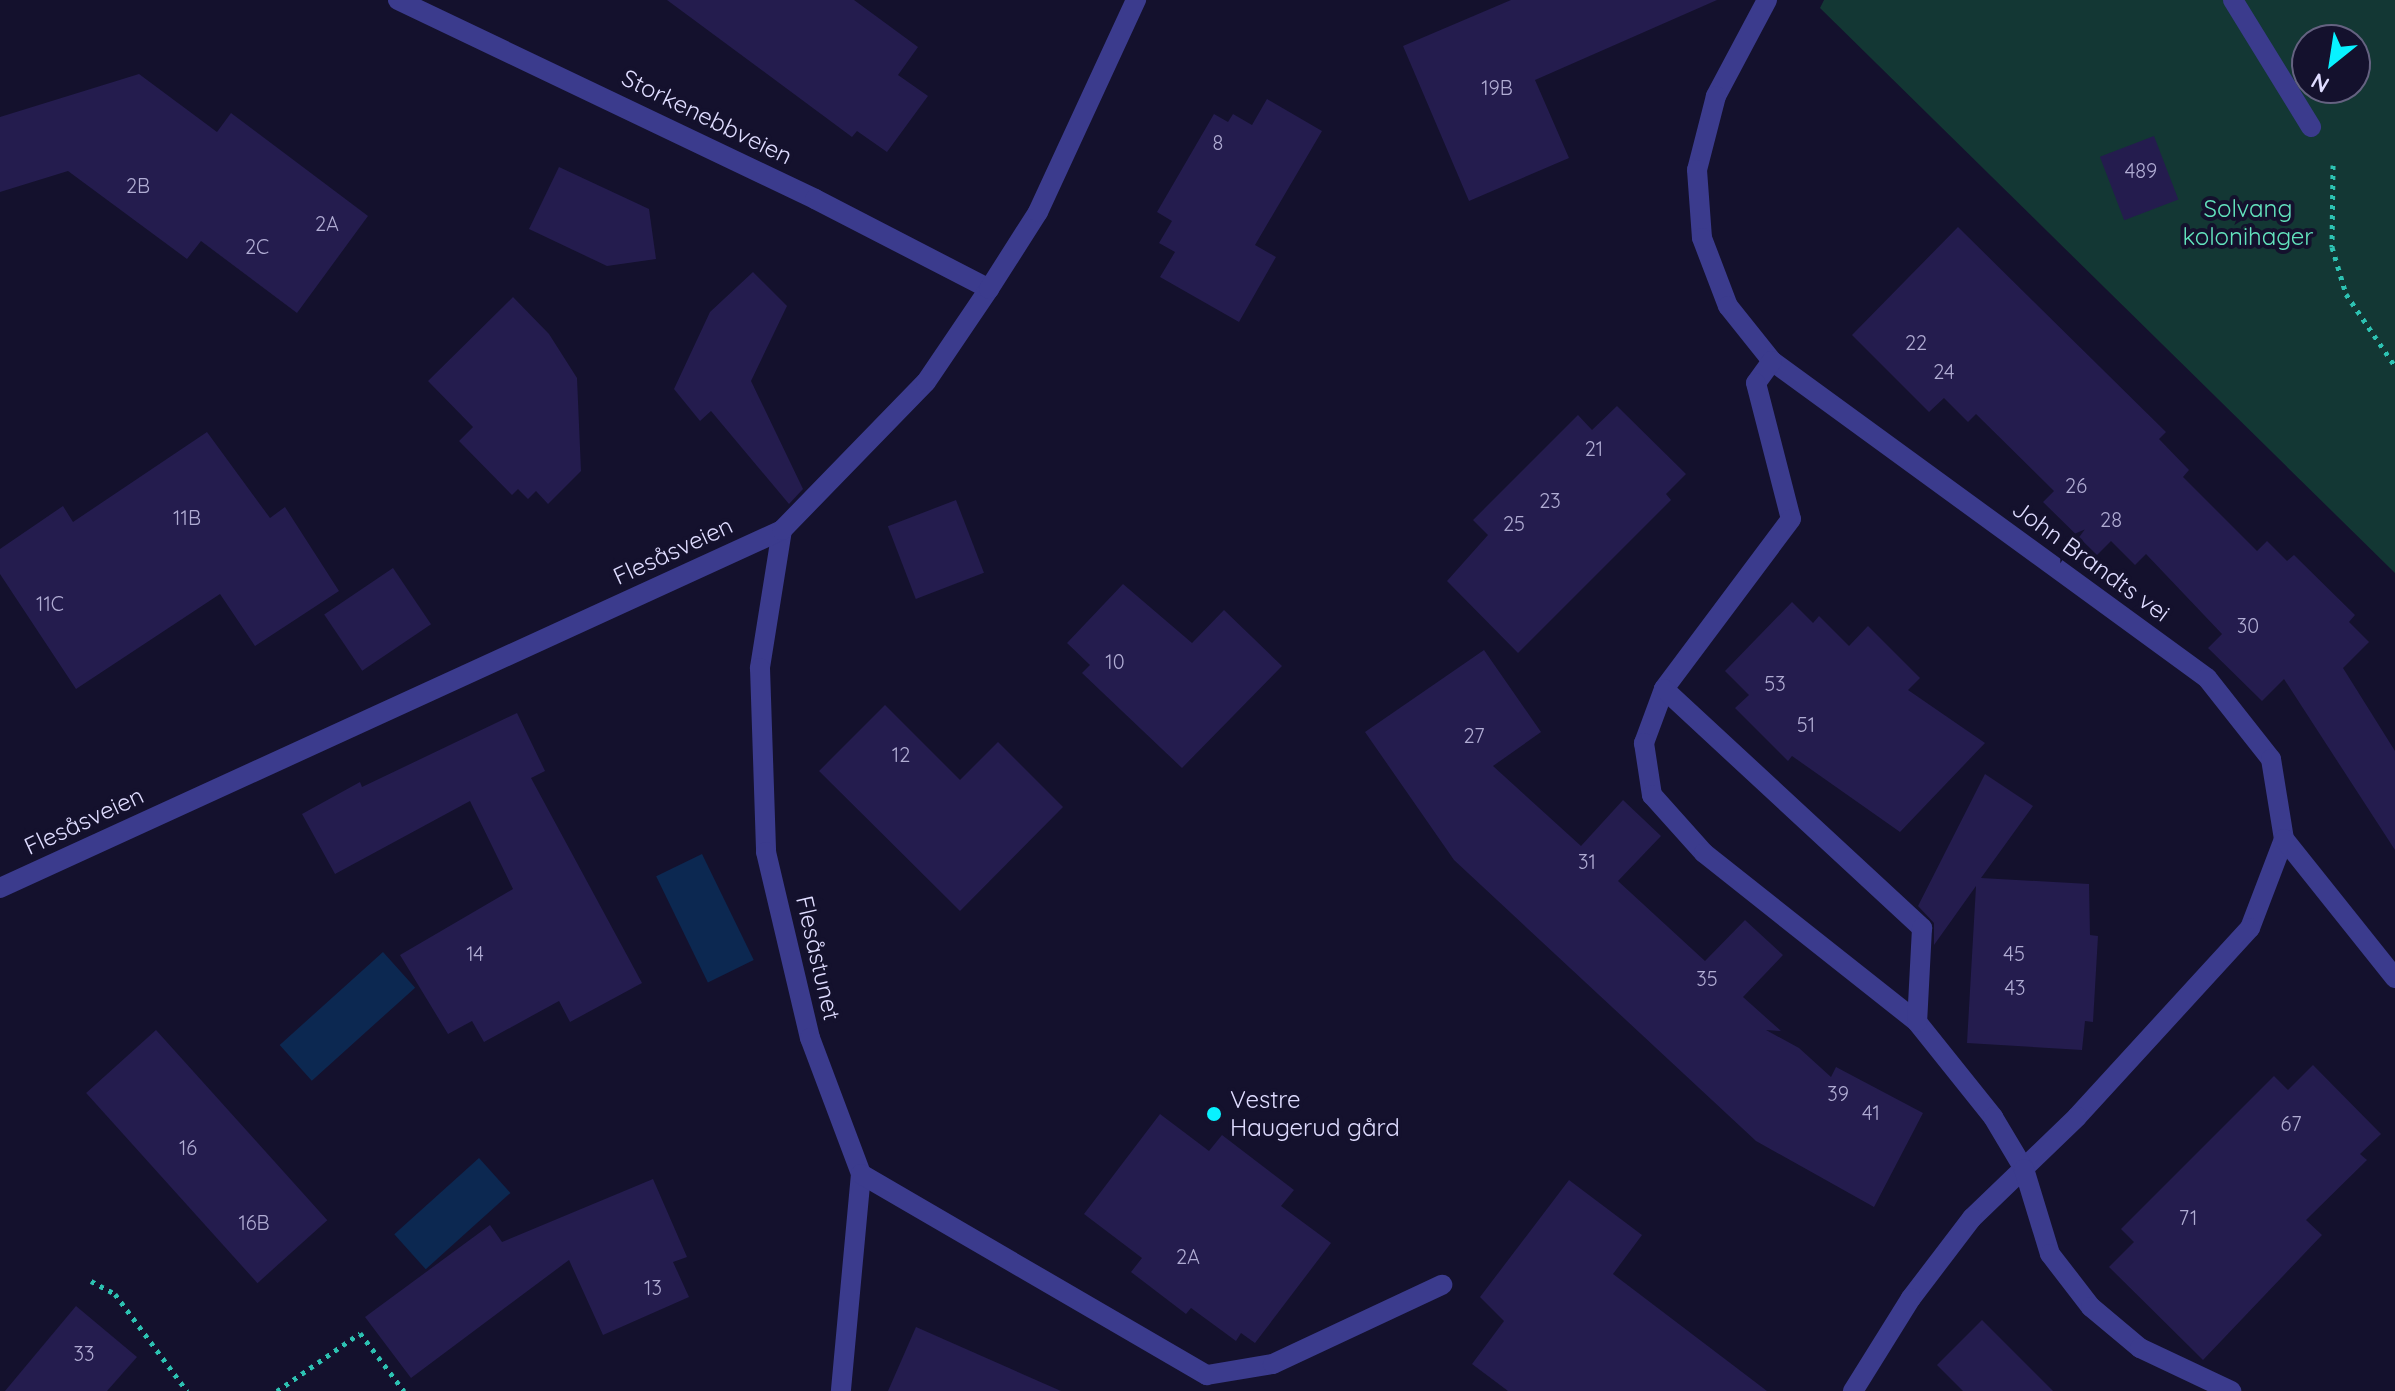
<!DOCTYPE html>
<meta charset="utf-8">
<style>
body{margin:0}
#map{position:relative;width:2395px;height:1391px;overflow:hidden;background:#14112d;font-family:Quicksand,sans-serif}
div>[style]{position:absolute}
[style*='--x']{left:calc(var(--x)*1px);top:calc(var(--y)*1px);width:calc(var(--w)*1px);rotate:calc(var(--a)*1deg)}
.green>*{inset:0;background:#133734}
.water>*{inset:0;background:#0c2851;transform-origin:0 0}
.building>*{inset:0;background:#241c4e;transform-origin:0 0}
.path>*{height:5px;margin-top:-2.5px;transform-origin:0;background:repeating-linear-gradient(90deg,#2dc2b2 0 4px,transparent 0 10px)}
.minor>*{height:20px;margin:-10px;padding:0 10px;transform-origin:10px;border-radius:10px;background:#3b3b8d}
.dots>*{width:22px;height:22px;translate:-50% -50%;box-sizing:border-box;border:4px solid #14112d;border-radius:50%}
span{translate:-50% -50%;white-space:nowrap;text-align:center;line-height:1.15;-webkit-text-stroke:8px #14112d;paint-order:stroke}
.number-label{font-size:20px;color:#b0acd3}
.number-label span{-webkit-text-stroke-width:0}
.street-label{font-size:24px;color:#dfdcff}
.park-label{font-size:24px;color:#63e4be}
.poi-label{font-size:24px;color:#dfdcff}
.left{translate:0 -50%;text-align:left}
.north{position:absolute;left:2291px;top:24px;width:80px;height:80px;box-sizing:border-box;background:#14112d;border:2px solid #656281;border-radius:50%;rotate:210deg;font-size:22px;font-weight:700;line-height:32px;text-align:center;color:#dfdcff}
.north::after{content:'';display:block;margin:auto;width:28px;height:36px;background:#08f2ff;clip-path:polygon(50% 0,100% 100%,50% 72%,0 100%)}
</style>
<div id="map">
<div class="green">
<i style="clip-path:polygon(evenodd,1824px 0,2395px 0,2395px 573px,1820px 8px,1824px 0,2307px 40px,2355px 40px,2355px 88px,2307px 88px,2307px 40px)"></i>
</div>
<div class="water">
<i style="left:702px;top:854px;width:118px;height:51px;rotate:64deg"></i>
<i style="left:383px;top:952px;width:48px;height:139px;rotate:48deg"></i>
<i style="left:479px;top:1158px;width:47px;height:114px;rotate:48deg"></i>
</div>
<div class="building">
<i style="clip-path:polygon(667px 0,854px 0,918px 47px,898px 75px,928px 96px,887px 152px,857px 131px,852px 137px)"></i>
<i style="clip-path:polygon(1511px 0,1717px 0,1535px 80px,1569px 158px,1469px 201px,1403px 46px)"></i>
<i style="clip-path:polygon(139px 74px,217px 132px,231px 113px,368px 216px,297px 313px,201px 241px,187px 259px,68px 171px,0 192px,0 117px)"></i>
<i style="clip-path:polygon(1267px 99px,1322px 131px,1255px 245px,1276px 257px,1239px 322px,1160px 277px,1175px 252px,1159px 243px,1172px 221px,1157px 212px,1214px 114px,1228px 122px,1233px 114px,1252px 125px)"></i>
<i style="left:2154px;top:136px;width:68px;height:58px;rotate:69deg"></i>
<i style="clip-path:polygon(559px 167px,649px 209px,656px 259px,607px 266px,529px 229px)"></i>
<i style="clip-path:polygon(1958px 227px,2166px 432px,2159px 439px,2189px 470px,2183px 477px,2257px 551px,2267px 541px,2287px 561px,2294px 555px,2355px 615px,2349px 622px,2369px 642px,2343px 668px,2395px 751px,2395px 850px,2284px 679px,2262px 701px,2208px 648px,2222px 634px,2146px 554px,2135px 565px,2111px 541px,2097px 555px,2043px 502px,2054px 491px,1976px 414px,1968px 422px,1944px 398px,1929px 412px,1852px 335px)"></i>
<i style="clip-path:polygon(753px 272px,787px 306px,751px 381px,803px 489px,789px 504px,711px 411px,700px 421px,674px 389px,710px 312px)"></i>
<i style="clip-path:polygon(513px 297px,549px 334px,577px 378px,581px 471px,548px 504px,536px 491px,528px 499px,518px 489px,512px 495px,459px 441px,473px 427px,428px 381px)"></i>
<i style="clip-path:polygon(1617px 406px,1686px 474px,1666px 494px,1671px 500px,1518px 653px,1447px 581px,1488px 535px,1473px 520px,1578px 415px,1592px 430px)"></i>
<i style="clip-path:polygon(207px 432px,270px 518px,285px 507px,339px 591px,255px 646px,220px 594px,76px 689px,0 574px,0 549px,63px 506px,73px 522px)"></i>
<i style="left:956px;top:500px;width:78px;height:73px;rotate:69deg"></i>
<i style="left:393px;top:568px;width:68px;height:83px;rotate:56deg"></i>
<i style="clip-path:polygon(1123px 584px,1192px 643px,1224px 610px,1282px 666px,1182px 768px,1082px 673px,1090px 665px,1067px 643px)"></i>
<i style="clip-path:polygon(1792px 602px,1813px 623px,1819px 616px,1849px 646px,1868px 626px,1920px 678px,1908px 690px,1985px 743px,1900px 832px,1792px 756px,1788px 761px,1735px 708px,1749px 695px,1725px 671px)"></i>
<i style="clip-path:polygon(1484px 650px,1541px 732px,1493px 766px,1581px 846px,1623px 800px,1661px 836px,1618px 881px,1705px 961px,1745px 920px,1783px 955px,1743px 997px,1781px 1031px,1766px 1030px,1799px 1048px,1831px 1077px,1836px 1067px,1923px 1113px,1874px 1207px,1756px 1141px,1454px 860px,1365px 732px)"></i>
<i style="clip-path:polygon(885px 705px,960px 780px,998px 742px,1063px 807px,960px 911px,819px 771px)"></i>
<i style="clip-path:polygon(517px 713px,545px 771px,531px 778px,642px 983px,570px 1022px,559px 1001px,484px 1042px,472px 1021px,448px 1034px,400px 955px,513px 889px,470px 801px,335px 874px,302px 814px,360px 782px,362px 787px)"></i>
<i style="clip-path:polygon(1985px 774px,2033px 806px,1981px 878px,2089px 884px,2090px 935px,2098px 936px,2093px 1022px,2085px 1021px,2082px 1050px,1967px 1043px,1976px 886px,1934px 945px,1934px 923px,1918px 906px)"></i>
<i style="left:156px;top:1030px;width:256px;height:94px;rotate:48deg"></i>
<i style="clip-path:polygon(2313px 1065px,2381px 1134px,2360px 1154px,2367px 1160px,2306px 1220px,2322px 1235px,2203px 1360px,2109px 1267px,2134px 1242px,2121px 1229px,2274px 1076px,2288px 1090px)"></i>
<i style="clip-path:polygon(1160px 1114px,1209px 1151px,1222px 1135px,1294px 1190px,1281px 1206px,1331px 1243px,1255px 1343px,1241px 1333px,1236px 1341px,1191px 1308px,1186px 1314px,1131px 1272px,1142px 1258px,1084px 1214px)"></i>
<i style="clip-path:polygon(653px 1179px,687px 1257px,673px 1262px,689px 1297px,603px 1335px,569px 1260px,411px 1378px,365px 1317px,490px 1225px,502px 1242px)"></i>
<i style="clip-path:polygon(1569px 1180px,1642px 1235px,1613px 1274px,1767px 1391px,1508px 1391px,1472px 1364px,1504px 1321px,1480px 1297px)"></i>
<i style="clip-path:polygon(76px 1306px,137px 1357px,107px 1391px,5px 1391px)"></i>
<i style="clip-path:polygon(1982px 1320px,2053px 1391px,1963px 1391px,1937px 1365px)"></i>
<i style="clip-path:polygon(916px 1327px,1061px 1391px,888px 1391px)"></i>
</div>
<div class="path">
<i style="--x:2333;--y:165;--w:82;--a:90.7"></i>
<i style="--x:2332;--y:247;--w:49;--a:73.4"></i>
<i style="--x:2346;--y:294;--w:87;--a:55.8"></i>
<i style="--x:91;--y:1281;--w:27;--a:28"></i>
<i style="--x:115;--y:1294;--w:121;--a:53.4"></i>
<i style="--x:277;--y:1391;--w:101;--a:-34.9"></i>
<i style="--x:360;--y:1333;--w:73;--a:52.8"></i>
</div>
<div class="minor">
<i style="--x:398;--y:0;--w:462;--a:25.5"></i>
<i style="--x:815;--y:199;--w:196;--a:27.3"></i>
<i style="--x:1767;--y:0;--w:109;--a:118"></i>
<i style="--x:1716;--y:96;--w:76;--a:104.4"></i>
<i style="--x:1697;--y:170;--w:68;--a:85.8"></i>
<i style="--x:1702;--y:238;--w:73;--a:69.1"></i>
<i style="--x:1728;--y:306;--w:70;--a:51.3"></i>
<i style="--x:1772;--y:361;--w:538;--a:36.08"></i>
<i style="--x:2207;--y:678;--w:103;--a:51.7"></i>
<i style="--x:2271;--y:759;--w:81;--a:80.8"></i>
<i style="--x:2284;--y:839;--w:95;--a:110.9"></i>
<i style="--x:2250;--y:928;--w:256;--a:132.5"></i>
<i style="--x:2077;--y:1117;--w:146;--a:136.1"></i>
<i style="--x:1972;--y:1218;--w:101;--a:127.3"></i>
<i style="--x:1911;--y:1298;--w:110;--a:121.9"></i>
<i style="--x:2233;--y:0;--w:149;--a:58.4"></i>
<i style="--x:1772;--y:361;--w:27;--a:126"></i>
<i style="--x:1756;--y:383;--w:140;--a:75.6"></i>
<i style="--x:1791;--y:519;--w:212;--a:126.8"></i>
<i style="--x:1664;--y:689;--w:58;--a:110.3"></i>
<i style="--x:1644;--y:743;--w:53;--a:81.3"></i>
<i style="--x:1652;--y:795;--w:78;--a:48.1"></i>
<i style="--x:1704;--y:853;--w:272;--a:38.4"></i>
<i style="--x:1917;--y:1022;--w:122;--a:51.3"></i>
<i style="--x:1993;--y:1117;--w:61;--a:59.2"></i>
<i style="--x:2024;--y:1169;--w:89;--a:73"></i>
<i style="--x:2050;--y:1254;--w:67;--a:52.3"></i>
<i style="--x:2091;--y:1307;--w:64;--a:39.9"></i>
<i style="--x:2140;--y:1348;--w:101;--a:25.3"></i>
<i style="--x:782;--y:530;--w:140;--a:99.1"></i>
<i style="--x:760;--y:668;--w:184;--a:88.1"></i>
<i style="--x:766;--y:852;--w:191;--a:76.7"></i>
<i style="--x:810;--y:1038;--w:145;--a:69.4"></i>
<i style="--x:861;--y:1174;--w:218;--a:95.3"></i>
<i style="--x:1664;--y:689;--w:352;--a:42.8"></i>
<i style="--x:1922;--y:928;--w:94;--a:93"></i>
<i style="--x:2284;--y:839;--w:178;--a:51.4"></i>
<i style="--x:0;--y:888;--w:860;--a:-24.6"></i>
<i style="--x:782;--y:530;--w:206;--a:-45.8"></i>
<i style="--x:926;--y:382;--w:112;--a:-55.9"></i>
<i style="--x:989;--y:289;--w:91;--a:-57.5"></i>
<i style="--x:1038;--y:212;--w:234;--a:-65.2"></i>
<i style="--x:861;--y:1174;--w:400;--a:30.2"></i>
<i style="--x:1207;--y:1375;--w:67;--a:-9.5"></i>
<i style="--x:1273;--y:1364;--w:187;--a:-25.1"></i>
</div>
<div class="dots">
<i style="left:1214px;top:1114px;background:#08f2ff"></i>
</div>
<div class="number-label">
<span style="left:1497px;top:87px">19B</span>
<span style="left:1218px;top:142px">8</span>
<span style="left:2141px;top:170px">489</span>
<span style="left:138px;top:185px">2B</span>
<span style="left:327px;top:223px">2A</span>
<span style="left:257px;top:246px">2C</span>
<span style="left:1916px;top:342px">22</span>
<span style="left:1944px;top:371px">24</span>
<span style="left:1594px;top:448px">21</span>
<span style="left:2076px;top:485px">26</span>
<span style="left:1550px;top:500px">23</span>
<span style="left:187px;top:517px">11B</span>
<span style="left:2111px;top:519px">28</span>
<span style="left:1514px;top:523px">25</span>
<span style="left:50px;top:603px">11C</span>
<span style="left:2248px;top:625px">30</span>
<span style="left:1115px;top:661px">10</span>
<span style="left:1775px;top:683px">53</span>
<span style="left:1806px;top:724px">51</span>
<span style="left:1474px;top:735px">27</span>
<span style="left:901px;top:754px">12</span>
<span style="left:1587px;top:861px">31</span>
<span style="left:475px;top:953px">14</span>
<span style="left:2014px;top:953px">45</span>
<span style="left:1707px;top:978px">35</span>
<span style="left:2015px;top:987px">43</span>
<span style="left:1838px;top:1093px">39</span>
<span style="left:1871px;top:1112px">41</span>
<span style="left:2291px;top:1123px">67</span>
<span style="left:188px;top:1147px">16</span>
<span style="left:2188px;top:1217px">71</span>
<span style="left:254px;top:1222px">16B</span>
<span style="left:1188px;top:1256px">2A</span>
<span style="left:653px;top:1287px">13</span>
<span style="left:84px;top:1353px">33</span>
</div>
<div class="street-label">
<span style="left:707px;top:117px;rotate:26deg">Storkenebbveien</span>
<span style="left:673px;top:551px;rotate:-25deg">Flesåsveien</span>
<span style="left:2091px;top:561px;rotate:36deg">John Brandts vei</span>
<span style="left:84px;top:821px;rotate:-25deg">Flesåsveien</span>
<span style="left:818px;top:958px;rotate:77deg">Flesåstunet</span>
</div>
<div class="park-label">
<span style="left:2248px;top:223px">Solvang<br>kolonihager</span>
</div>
<div class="poi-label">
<span class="left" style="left:1230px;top:1114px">Vestre<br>Haugerud gård</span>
</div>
<div class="north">N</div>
</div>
